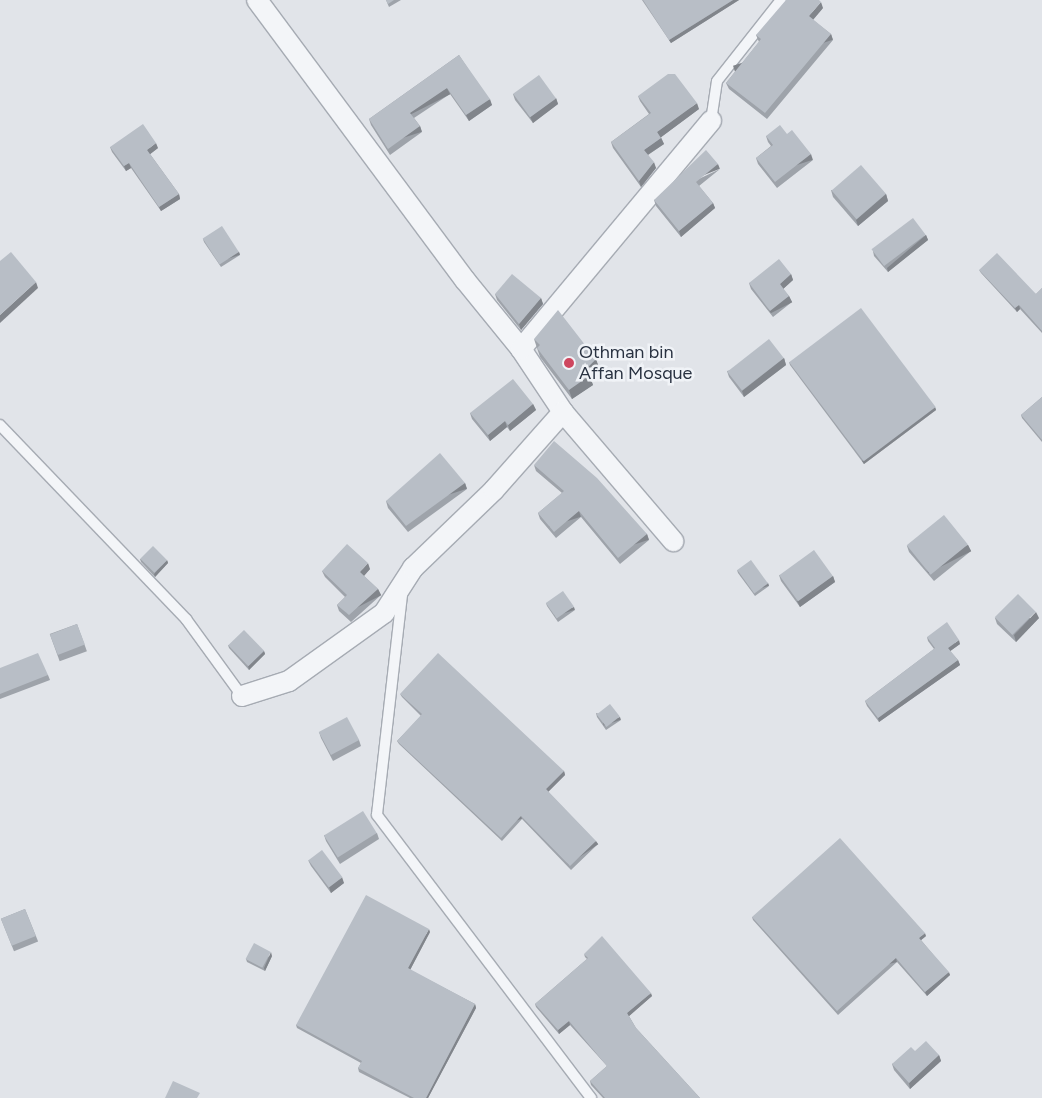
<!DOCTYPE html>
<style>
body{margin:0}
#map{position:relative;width:1042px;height:1098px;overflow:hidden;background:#e1e4e9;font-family:Figtree,sans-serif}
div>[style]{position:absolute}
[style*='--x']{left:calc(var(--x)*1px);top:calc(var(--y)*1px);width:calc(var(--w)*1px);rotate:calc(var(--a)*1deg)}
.roads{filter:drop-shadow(1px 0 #a6abb3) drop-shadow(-1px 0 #a6abb3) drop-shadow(0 1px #a6abb3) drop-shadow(0 -1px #a6abb3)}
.lane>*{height:10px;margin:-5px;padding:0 5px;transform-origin:5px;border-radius:5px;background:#f3f5f8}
.street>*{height:20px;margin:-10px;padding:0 10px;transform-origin:10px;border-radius:10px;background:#f3f5f8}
.wall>*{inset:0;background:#9ea3aa;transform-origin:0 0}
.shaded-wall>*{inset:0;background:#81858b;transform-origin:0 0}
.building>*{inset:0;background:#b8bec6;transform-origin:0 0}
.dots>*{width:14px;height:14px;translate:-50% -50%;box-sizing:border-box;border:2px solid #f0f3f7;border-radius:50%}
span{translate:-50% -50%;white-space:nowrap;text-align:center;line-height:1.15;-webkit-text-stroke:5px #f0f3f7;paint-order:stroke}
.poi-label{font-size:18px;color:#293241}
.left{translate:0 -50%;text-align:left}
</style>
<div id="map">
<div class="roads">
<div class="lane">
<i style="--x:711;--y:121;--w:40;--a:-81.5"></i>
<i style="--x:717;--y:81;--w:103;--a:-51.7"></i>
<i style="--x:0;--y:425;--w:269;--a:46.2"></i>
<i style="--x:186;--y:619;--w:95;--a:54"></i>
<i style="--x:402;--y:595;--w:221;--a:96.5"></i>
<i style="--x:377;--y:815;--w:355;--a:52.9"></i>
</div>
<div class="street">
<i style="--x:257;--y:0;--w:349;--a:53.4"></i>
<i style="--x:465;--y:280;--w:89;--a:50.9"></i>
<i style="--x:521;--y:349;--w:76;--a:56.3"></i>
<i style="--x:563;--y:412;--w:170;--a:49.5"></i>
<i style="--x:521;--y:349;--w:297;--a:-50.2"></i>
<i style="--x:242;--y:696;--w:49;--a:-17.7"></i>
<i style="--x:289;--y:681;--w:117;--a:-35.6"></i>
<i style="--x:384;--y:613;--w:54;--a:-57.2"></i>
<i style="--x:413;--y:568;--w:112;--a:-43.9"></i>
<i style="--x:494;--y:490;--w:104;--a:-48.5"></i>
</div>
</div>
<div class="wall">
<i style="clip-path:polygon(386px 0,401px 0,389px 7px)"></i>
<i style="clip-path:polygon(642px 0,739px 0,671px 43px)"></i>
<i style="clip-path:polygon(823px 8px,813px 20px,831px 34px,833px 40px,767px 119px,729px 89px,726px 83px,759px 42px,756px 35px)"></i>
<i style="clip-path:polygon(459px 55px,492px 105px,469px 121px,450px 94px,414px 118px,420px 126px,422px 132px,390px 155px,371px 125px,369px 119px)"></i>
<i style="clip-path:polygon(513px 94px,556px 98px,558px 104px,533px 123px,515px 100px)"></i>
<i style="clip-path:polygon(638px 96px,699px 109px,661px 137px,664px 144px,648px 155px,656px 168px,641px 187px,613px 148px,611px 142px,649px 114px,640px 101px)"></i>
<i style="clip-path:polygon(787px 134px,813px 160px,777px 188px,758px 164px,756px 158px,771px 146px,768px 142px,766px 136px)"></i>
<i style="clip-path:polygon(110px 147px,158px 148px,150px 154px,179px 194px,180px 199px,161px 211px,131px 168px,126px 171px,112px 152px)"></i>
<i style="clip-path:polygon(720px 169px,699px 186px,713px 203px,715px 208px,681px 237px,656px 206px,654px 200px)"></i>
<i style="clip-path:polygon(831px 190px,886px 194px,888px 201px,858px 226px,833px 197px)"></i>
<i style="clip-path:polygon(926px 235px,928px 240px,888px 272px,874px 256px,873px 251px)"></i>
<i style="clip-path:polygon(203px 239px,239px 252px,240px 255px,221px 267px,204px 242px)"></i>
<i style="clip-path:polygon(979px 270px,1036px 294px,1042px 288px,1042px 333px,1020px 309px,1017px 312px,981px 273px)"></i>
<i style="clip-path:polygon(791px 274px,793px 280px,783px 289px,789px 296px,792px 302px,773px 317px,751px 289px,749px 283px)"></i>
<i style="clip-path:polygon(495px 294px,541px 298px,543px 304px,521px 330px,497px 300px)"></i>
<i style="clip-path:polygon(534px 339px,596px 359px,599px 368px,590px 377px,593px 385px,572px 399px,540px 357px)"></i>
<i style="clip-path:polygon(784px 358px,786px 365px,744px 397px,729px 377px,727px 371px)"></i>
<i style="clip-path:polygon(789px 362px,935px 407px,936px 410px,864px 464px,790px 365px)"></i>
<i style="clip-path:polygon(1042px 397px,1042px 442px,1022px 418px,1021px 415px)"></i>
<i style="clip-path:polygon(533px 404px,536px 410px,510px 431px,507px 427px,490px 441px,472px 419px,470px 413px)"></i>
<i style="clip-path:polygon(534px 465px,647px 534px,649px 540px,620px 564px,581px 517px,556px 538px,540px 519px,538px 513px,562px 493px,536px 471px)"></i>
<i style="clip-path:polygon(465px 483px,467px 489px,408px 532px,388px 508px,386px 501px)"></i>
<i style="clip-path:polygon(968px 545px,971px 551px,934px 581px,909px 552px,907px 546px)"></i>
<i style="clip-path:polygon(140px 559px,167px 560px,168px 563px,155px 577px,141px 562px)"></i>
<i style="clip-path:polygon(370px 569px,364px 576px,378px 589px,381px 595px,351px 622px,339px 611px,337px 605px,345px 597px,325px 577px,322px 571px)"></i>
<i style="clip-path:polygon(737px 570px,768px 583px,769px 586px,755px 596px,738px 573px)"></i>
<i style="clip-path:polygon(779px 575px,833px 576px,835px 582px,800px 607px,781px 581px)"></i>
<i style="clip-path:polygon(546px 603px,575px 610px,558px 622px,547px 606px)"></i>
<i style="clip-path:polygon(995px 618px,1039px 618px,1016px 642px,997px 624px)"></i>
<i style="left:77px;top:624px;width:29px;height:29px;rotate:70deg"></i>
<i style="clip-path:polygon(927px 637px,960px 644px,950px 651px,958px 660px,960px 665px,879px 722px,867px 706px,865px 701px,934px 649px,928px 641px)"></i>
<i style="clip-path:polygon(228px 645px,264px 651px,265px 654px,249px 670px,229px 648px)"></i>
<i style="clip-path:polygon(0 668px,48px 675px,50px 680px,0 699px)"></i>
<i style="clip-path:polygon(400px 694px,564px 771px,565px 775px,548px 792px,598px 844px,571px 870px,522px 819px,502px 841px,399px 744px,397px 741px,421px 716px,402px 697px)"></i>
<i style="clip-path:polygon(596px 713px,621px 720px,606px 730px,597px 717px)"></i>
<i style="clip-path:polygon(319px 732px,359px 740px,361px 746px,333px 761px,321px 738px)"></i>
<i style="clip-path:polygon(377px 833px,379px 839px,340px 864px,326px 841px,324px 835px)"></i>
<i style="clip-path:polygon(308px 860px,344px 883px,331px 893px,311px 866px)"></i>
<i style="left:25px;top:909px;width:35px;height:26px;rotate:68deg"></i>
<i style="clip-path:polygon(752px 917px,926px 936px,921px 940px,950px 975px,927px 996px,897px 962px,838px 1015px,753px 920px)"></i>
<i style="clip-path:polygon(430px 932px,410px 970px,475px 1004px,476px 1008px,428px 1098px,410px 1098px,359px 1072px,358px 1068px,361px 1063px,297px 1028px,296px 1025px)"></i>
<i style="clip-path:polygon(584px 954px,652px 996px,629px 1016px,636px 1028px,700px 1098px,603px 1098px,591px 1085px,590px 1081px,607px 1066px,570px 1025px,559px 1034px,536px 1007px,535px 1004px,587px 959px,585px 957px)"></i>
<i style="clip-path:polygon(272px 956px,265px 971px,247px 962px,246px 959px)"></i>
<i style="clip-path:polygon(915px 1051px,939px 1055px,941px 1061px,910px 1089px,894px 1070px,892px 1064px)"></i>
</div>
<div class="shaded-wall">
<i style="clip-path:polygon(733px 0,739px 0,671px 43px,669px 40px)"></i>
<i style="clip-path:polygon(821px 2px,823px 8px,811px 22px,809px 16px)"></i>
<i style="left:831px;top:34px;width:6px;height:103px;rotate:72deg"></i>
<i style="left:447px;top:88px;width:7px;height:45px;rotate:63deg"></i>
<i style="clip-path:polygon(556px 98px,558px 104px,533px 123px,530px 117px)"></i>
<i style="clip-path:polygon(490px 99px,492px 105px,469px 121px,466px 115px)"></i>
<i style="clip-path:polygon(697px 103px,699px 109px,660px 138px,657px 132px)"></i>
<i style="left:420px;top:126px;width:6px;height:39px;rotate:72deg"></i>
<i style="clip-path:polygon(661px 138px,664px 144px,646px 156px,644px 150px)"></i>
<i style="clip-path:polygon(156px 143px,158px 148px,149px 155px,147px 150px)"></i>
<i style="left:811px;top:154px;width:6px;height:46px;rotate:72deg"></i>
<i style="clip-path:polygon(654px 162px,656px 168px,641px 187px,639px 181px)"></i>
<i style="clip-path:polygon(129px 163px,131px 168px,126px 171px,124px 166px)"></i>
<i style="left:718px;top:164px;width:5px;height:28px;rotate:68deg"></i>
<i style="clip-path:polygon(179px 194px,180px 199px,161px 211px,159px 207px)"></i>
<i style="clip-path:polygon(886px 194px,888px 201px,858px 226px,856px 220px)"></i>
<i style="clip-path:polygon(713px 203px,715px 208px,681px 237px,679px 231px)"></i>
<i style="clip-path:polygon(926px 235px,928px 240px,888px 272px,887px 268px)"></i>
<i style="left:239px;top:252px;width:3px;height:22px;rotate:72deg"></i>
<i style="clip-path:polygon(791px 274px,793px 280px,782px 290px,780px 284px)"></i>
<i style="clip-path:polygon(36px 282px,38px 288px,0 323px,0 315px)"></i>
<i style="left:789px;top:296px;width:7px;height:24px;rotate:63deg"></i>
<i style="clip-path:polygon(541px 298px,543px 304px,521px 330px,519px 324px)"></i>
<i style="clip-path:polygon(1019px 305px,1020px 309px,1017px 312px,1015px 308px)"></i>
<i style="clip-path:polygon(784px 358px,786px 365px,744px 397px,742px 391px)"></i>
<i style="clip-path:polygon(596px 359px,599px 368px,590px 377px,593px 385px,572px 399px,569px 390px,586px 369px)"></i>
<i style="clip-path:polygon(533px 404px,536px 410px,510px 431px,508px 425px)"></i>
<i style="clip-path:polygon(935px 407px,936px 410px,864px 464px,862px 461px)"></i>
<i style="clip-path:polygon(505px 421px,507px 427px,490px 441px,488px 435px)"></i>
<i style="left:465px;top:483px;width:6px;height:73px;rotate:72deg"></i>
<i style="left:579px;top:511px;width:6px;height:33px;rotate:72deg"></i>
<i style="left:647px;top:534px;width:6px;height:38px;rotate:72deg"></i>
<i style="left:968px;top:545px;width:7px;height:48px;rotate:63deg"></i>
<i style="clip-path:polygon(167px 560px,168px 563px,155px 577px,154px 574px)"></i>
<i style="clip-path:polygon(368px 563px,370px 569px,362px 578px,360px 572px)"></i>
<i style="clip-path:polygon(833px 576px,835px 582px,800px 607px,797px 601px)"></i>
<i style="left:768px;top:583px;width:3px;height:17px;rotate:72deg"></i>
<i style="left:378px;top:589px;width:7px;height:39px;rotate:63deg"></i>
<i style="left:574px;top:607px;width:3px;height:21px;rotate:72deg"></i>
<i style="clip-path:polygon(1036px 612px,1039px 618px,1016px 642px,1014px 635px)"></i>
<i style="clip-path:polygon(959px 640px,960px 644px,949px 652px,948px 648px)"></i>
<i style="clip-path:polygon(264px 651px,265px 654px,249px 670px,248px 666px)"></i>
<i style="clip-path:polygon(958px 660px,960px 665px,879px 722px,878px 718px)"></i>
<i style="left:620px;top:717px;width:3px;height:18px;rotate:72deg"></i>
<i style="clip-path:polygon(564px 771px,565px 775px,547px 793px,546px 789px)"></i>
<i style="left:521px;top:816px;width:3px;height:30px;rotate:72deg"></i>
<i style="left:596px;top:841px;width:4px;height:36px;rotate:56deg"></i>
<i style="clip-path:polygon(342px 877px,344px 883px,331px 893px,329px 887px)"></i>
<i style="clip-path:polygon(429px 929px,430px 932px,409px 972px,408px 968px)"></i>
<i style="clip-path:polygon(925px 933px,926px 936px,920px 941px,919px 938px)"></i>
<i style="clip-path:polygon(271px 952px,272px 956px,265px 971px,264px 968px)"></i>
<i style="left:896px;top:958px;width:4px;height:79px;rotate:76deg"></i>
<i style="clip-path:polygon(949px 972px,950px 975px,927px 996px,925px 992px)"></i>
<i style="clip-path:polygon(651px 993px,652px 996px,628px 1017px,627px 1013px)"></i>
<i style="clip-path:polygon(475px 1004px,476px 1008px,428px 1098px,426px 1098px)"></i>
<i style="clip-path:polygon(569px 1021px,570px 1025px,559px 1034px,558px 1030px)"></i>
<i style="clip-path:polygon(939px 1055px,941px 1061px,910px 1089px,909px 1083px)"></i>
</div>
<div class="building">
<i style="clip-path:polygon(386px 0,394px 0,388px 4px)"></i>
<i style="clip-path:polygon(643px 0,733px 0,669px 40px)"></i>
<i style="clip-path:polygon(786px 0,819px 0,821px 2px,809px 16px,831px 34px,765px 113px,726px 83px,761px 39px,756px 35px)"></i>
<i style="clip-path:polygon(459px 55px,490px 99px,466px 115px,447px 88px,410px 113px,420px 126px,388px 149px,369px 119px)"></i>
<i style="clip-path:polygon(668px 74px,675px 74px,697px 103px,657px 132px,661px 138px,644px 150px,654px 162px,639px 181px,611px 142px,651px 113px,638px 96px)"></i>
<i style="left:539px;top:75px;width:29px;height:32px;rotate:54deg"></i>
<i style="clip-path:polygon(143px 124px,156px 143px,147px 150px,179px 194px,159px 207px,129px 163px,124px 166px,110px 147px)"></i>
<i style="clip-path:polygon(780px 125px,787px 134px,792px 130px,811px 154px,775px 182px,756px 158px,773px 145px,766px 136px)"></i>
<i style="clip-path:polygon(706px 150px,718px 164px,696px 182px,713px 203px,679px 231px,654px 200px)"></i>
<i style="left:861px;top:165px;width:38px;height:39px;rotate:49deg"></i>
<i style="left:913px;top:218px;width:21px;height:52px;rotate:53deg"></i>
<i style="left:222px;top:226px;width:31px;height:23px;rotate:57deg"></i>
<i style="clip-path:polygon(11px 252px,36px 282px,0 315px,0 261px)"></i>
<i style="clip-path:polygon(997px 253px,1036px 294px,1042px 288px,1042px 331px,1019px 305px,1015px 308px,979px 270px)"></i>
<i style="clip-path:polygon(779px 259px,791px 274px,780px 284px,789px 296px,770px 311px,749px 283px)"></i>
<i style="clip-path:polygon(512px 274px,541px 298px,519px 324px,495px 294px)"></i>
<i style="left:861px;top:308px;width:124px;height:90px;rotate:53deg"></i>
<i style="clip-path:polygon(558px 310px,596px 359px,586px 369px,589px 376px,569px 390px,537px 348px,540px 345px,534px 339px)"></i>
<i style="left:769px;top:339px;width:24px;height:53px;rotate:52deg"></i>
<i style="clip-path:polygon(513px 379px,533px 404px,508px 425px,505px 421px,488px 435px,470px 413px)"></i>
<i style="clip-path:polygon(1042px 397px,1042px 440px,1021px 415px)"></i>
<i style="clip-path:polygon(554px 441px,597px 478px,647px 534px,618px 558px,579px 511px,554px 532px,538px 513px,564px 491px,534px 465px)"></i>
<i style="clip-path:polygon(440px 453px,465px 483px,406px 526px,386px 501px)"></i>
<i style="left:944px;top:515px;width:38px;height:48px;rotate:51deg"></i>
<i style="clip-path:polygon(347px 544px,368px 563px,360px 572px,378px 589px,349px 615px,337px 605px,347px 595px,322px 571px)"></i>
<i style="left:153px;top:546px;width:20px;height:18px;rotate:45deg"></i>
<i style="left:814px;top:550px;width:32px;height:43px;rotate:54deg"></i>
<i style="left:751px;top:560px;width:29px;height:17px;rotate:54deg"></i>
<i style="left:563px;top:591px;width:19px;height:21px;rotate:55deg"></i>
<i style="left:1018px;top:594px;width:25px;height:33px;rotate:45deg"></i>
<i style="clip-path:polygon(947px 622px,959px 640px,948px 648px,958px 660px,878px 718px,865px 701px,935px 648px,927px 637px)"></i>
<i style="left:77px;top:624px;width:22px;height:29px;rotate:69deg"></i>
<i style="left:244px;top:630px;width:29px;height:22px;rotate:46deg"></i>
<i style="clip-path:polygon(38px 653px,48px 675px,0 694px,0 668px)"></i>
<i style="clip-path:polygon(438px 653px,564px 771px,546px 789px,596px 841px,570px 866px,521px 816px,501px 838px,397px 741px,422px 714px,400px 694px)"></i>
<i style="left:610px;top:704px;width:16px;height:17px;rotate:52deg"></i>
<i style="left:347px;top:717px;width:26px;height:32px;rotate:62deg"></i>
<i style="left:363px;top:811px;width:26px;height:46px;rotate:58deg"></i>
<i style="clip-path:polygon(840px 838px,925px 933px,919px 938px,949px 972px,925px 992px,896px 958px,837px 1011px,752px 917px)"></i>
<i style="left:322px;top:850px;width:34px;height:17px;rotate:53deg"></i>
<i style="clip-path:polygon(366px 895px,429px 929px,408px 968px,475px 1004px,426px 1098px,414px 1098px,358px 1068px,362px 1061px,296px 1025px)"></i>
<i style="left:25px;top:909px;width:29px;height:26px;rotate:68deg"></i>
<i style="clip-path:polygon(602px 936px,651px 993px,627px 1013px,636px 1028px,700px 1098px,605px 1098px,590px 1081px,607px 1066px,569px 1021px,558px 1030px,535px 1004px,588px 958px,584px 954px)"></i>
<i style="left:254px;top:943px;width:19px;height:18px;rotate:28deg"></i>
<i style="clip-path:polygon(926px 1041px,939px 1055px,909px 1083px,892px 1064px,911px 1047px,915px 1051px)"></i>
<i style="clip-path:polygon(173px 1081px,200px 1093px,197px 1098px,165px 1098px)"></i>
</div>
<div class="dots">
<i style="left:569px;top:363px;background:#ce465e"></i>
</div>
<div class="poi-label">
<span class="left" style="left:579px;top:363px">Othman bin<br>Affan Mosque</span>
</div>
</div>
